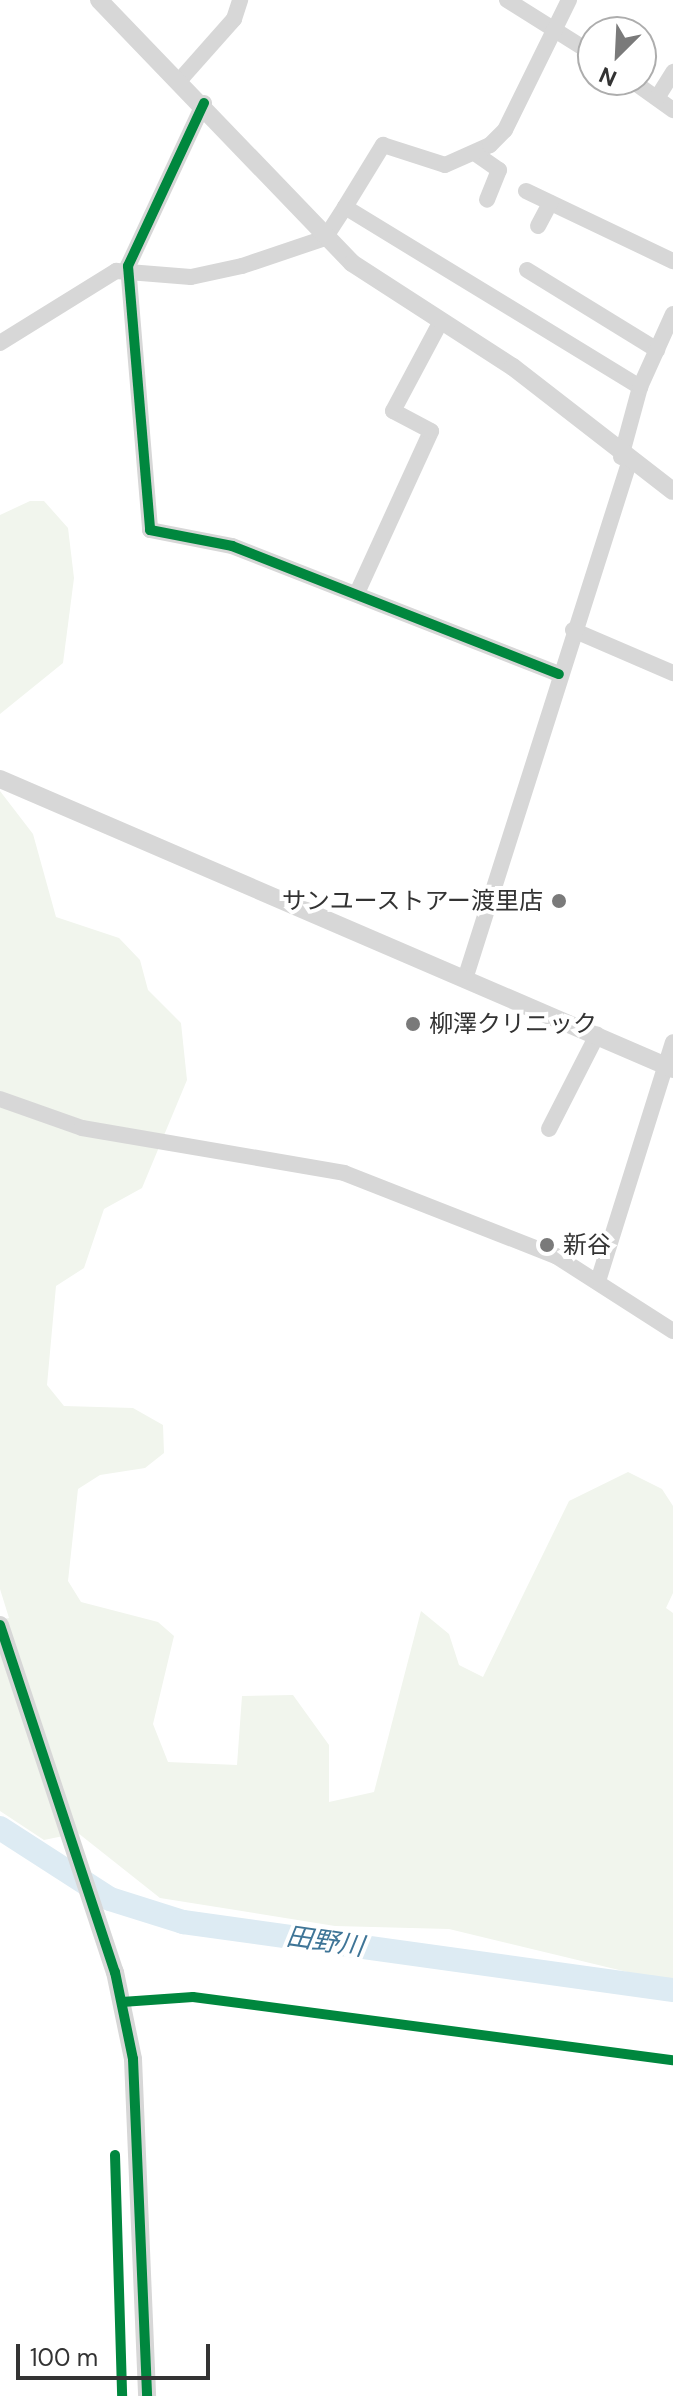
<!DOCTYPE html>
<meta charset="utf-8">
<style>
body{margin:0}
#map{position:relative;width:673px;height:2396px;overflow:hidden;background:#fff;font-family:"DM Sans","Noto Sans JP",sans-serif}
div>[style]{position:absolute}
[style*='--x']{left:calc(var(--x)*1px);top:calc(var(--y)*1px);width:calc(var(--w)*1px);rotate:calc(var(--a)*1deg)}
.green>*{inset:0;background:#f1f5ed}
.river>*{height:24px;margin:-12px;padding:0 12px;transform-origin:12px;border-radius:12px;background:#ddebf3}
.minor>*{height:16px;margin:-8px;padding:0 8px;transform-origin:8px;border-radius:8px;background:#d7d7d7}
.tertiary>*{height:18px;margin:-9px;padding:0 9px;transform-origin:9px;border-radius:9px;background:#d7d7d7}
.cycleway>*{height:10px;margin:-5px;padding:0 5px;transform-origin:5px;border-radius:5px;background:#00873e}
.dots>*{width:22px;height:22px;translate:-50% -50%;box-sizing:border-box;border:4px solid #fff;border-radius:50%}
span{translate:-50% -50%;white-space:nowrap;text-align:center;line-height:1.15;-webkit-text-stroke:8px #fff;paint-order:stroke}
.poi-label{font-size:24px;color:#333}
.right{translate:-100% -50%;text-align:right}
.left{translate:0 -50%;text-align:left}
.water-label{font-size:26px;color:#3f7597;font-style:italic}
.north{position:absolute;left:577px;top:16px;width:80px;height:80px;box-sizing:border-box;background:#fff;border:2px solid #adadad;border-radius:50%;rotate:204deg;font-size:22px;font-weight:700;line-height:32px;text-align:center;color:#333}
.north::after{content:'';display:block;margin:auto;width:28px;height:36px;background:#7a7a7a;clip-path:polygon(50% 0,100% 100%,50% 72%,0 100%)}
.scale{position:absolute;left:16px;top:2344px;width:194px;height:36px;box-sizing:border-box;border:4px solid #333;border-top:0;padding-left:10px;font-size:24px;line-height:28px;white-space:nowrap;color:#333;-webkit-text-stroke:6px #fff;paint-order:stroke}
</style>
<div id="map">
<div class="green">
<i style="clip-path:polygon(30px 501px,44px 501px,68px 528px,74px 578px,63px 663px,0 714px,0 515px)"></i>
<i style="clip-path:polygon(0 791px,33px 834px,56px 917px,119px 938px,140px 960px,148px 990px,181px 1023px,187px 1080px,142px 1188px,104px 1209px,84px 1268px,56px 1286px,47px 1385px,64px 1406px,133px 1408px,163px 1425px,164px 1453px,145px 1468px,100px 1475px,78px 1489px,68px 1581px,81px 1602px,158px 1622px,174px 1636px,153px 1724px,168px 1762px,237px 1765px,242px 1696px,293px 1695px,329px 1745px,329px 1802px,374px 1792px,421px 1611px,449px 1634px,459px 1665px,483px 1677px,569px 1501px,628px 1472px,662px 1489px,673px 1506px,673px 1593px,666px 1608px,673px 1613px,673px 1983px,449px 1929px,335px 1926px,160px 1898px,78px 1833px,44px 1840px,0 1811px,0 1620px,9px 1618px,0 1589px)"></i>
</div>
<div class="river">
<i style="--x:0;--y:1828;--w:131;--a:32.8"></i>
<i style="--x:110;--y:1899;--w:77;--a:17.5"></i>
<i style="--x:183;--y:1922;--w:495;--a:7.9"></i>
</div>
<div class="minor">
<i style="--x:507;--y:0;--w:102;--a:32.1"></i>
<i style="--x:631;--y:80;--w:52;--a:35.5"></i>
<i style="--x:179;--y:81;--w:83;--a:-48.4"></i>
<i style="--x:234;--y:19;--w:20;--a:-72"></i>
<i style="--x:657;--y:98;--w:31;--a:-58"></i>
<i style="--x:204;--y:103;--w:180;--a:115"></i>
<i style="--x:128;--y:266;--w:265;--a:85.2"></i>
<i style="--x:150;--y:530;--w:84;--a:11"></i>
<i style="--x:232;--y:546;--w:351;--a:21.4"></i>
<i style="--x:476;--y:154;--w:28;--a:35"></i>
<i style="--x:499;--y:170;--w:32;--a:112"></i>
<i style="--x:526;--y:191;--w:163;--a:25.5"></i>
<i style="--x:345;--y:207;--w:73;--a:-58.5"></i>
<i style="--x:383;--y:145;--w:65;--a:17.9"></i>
<i style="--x:445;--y:165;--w:49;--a:-24"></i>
<i style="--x:490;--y:145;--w:21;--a:-45"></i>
<i style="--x:505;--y:130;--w:145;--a:-63.8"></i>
<i style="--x:538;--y:226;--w:26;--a:-62"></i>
<i style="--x:527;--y:270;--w:153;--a:31.6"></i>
<i style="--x:0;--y:343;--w:137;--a:-31.8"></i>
<i style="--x:116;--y:271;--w:75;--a:4.6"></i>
<i style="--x:191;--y:277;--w:52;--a:-12.2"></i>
<i style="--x:242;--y:266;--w:88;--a:-18.6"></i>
<i style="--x:325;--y:238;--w:37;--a:-57"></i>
<i style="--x:345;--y:207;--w:346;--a:31.4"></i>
<i style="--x:621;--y:457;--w:73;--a:-74.8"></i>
<i style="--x:640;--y:387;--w:80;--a:-65.7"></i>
<i style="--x:357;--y:593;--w:178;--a:-65.4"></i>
<i style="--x:431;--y:431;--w:43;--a:-152.2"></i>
<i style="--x:393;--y:411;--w:102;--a:-61.9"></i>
<i style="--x:573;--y:630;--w:109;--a:23.3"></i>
<i style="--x:465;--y:979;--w:541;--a:-72.37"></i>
<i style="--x:0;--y:1099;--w:87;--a:19.5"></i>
<i style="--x:82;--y:1128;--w:266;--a:9.7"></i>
<i style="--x:344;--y:1173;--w:228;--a:21.4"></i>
<i style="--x:556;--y:1256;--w:139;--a:32.7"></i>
<i style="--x:549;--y:1129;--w:106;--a:-62.9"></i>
<i style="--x:599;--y:1278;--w:247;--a:-72.6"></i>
</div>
<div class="tertiary">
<i style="--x:99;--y:0;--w:365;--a:46.1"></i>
<i style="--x:352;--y:263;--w:192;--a:32.9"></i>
<i style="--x:513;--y:367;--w:202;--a:37.8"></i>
<i style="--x:0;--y:779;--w:733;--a:23.31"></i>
<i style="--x:0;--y:1625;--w:366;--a:71.7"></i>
<i style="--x:115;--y:1972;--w:89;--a:78.3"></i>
<i style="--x:133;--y:2059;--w:337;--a:87.6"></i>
</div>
<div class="cycleway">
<i style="--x:204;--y:103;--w:180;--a:115"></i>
<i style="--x:128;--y:266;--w:265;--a:85.2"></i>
<i style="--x:150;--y:530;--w:84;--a:11"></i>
<i style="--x:232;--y:546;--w:351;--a:21.4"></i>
<i style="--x:0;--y:1625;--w:366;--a:71.7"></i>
<i style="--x:115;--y:1972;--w:89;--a:78.3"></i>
<i style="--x:133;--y:2059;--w:337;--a:87.6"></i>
<i style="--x:122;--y:2002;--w:71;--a:-4"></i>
<i style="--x:193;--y:1997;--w:484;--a:7.5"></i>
<i style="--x:115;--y:2155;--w:241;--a:88.3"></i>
</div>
<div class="dots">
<i style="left:559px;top:901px;background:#7a7a7a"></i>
<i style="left:413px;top:1024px;background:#7a7a7a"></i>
<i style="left:547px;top:1245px;background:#7a7a7a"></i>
</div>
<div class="poi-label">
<span class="right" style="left:543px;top:901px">サンユーストアー渡里店</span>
<span class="left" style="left:429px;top:1024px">柳澤クリニック</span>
<span class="left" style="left:563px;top:1245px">新谷</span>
</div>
<div class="water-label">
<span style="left:325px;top:1942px;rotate:8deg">田野川</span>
</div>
<div class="north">N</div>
<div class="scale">100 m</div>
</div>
